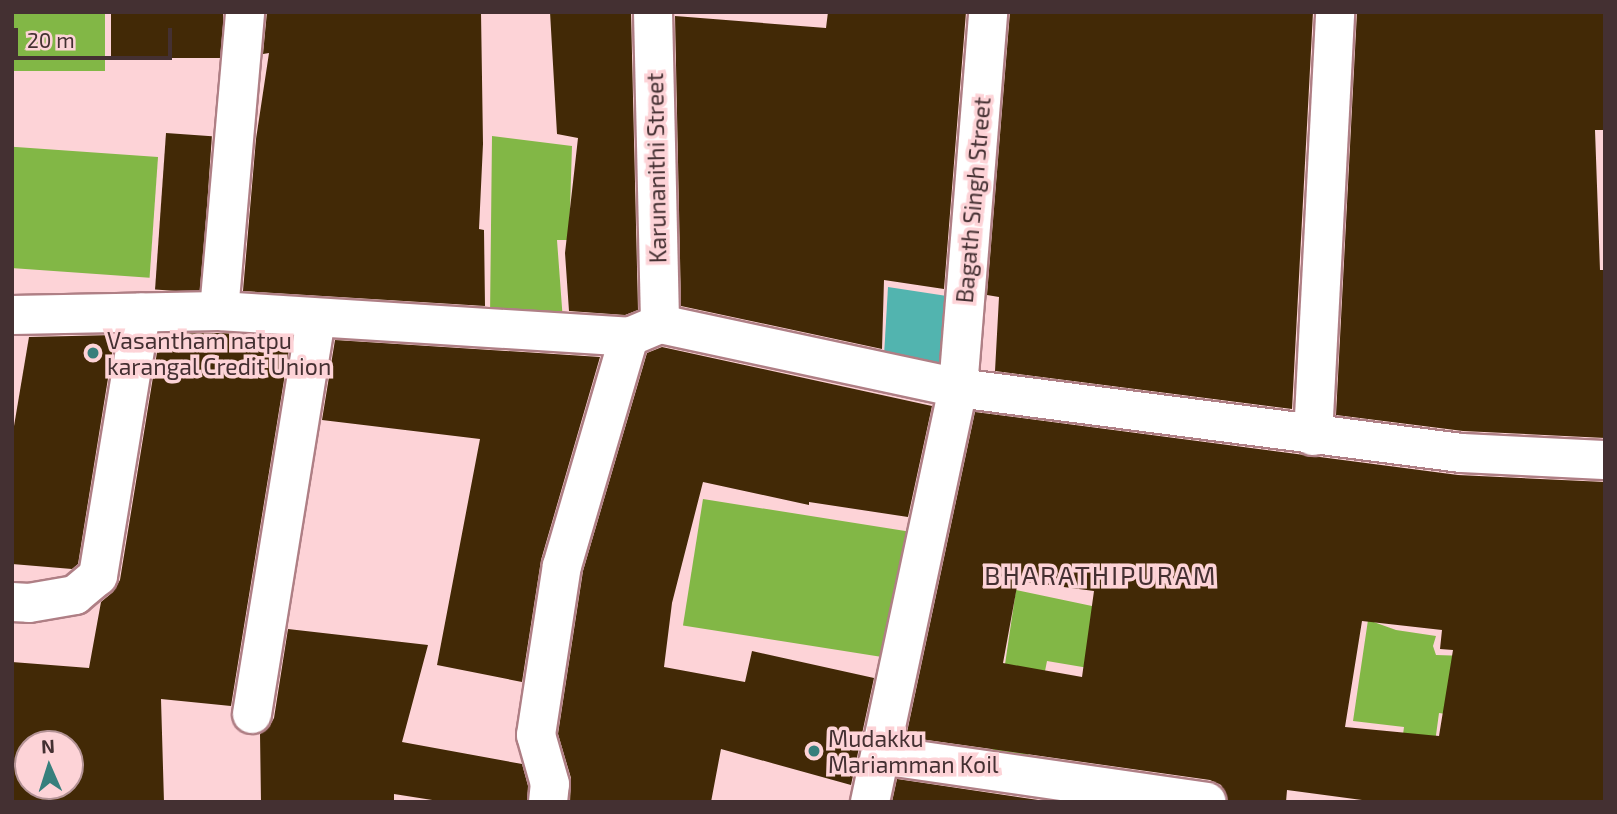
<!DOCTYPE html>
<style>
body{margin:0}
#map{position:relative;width:1617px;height:814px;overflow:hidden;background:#fdd3d7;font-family:"Exo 2",sans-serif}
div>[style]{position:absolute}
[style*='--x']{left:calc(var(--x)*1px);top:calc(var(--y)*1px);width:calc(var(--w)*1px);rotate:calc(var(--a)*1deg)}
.forest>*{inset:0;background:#82b746;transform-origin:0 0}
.water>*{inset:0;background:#52b4af}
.building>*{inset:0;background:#422906;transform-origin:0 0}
.roads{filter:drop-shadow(2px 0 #af7f85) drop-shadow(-2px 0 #af7f85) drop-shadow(0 2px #af7f85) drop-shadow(0 -2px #af7f85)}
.minor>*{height:38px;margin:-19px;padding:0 19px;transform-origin:19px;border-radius:19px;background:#fff}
.dots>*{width:19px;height:19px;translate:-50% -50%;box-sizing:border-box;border:4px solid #fdd3d7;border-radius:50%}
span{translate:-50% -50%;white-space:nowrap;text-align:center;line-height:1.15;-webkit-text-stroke:7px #fdd3d7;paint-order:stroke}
.street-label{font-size:23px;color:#443032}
.poi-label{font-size:23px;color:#443032}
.left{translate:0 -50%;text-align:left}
.quarter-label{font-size:26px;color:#443032;letter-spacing:2px}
.frame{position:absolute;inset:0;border:14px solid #443032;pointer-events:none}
.north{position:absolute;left:14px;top:730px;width:70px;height:70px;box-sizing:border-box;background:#fdd3d7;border:2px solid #b39295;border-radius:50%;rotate:357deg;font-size:19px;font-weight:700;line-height:28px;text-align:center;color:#443032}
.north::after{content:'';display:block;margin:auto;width:24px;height:32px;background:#377f7c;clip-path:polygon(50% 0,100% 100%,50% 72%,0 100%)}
.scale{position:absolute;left:14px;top:28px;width:158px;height:32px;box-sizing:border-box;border:4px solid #443032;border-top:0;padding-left:9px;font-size:21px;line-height:24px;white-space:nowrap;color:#443032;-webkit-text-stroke:5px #fdd3d7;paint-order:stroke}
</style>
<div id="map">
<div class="forest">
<i style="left:12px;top:12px;width:93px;height:59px"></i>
<i style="clip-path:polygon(492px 136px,572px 146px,569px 240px,557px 240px,563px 321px,490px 317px)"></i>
<i style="left:158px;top:157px;width:121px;height:146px;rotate:94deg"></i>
<i style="left:703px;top:499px;width:216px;height:128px;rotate:9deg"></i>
<i style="clip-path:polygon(1016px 590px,1130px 614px,1124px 674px,1047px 661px,1027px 762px,992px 752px)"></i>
<i style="clip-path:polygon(1368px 620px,1396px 630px,1436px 636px,1433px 646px,1436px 655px,1497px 657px,1494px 721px,1439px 713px,1427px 802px,1394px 802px,1404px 727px,1353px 721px)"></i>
</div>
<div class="water">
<i style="clip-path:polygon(888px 287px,960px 298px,953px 376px,884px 356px)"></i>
</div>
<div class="building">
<i style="left:111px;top:12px;width:112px;height:46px"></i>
<i style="clip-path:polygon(267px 12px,481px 12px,483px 144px,479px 229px,484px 230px,485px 306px,243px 291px,256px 139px,269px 53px,263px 54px)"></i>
<i style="clip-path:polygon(550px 12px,631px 12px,638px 310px,625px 315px,569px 311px,565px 253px,578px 138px,557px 134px)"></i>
<i style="clip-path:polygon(828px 12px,966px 12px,944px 289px,884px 280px,882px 349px,681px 306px,675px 16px,826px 28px)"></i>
<i style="clip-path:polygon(1010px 12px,1313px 12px,1292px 409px,995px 371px,999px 297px,987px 295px)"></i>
<i style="clip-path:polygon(1357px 12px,1605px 12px,1605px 130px,1595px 130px,1600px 270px,1605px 270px,1605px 438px,1463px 431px,1336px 415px)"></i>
<i style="left:166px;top:133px;width:46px;height:157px;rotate:4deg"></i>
<i style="clip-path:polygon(evenodd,219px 333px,291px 337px,231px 706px,161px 699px,164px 802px,12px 802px,12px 662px,89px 668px,101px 602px,113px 592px,120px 580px,160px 334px,219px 333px,28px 744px,70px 744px,70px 786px,28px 786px,28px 744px)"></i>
<i style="clip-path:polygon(115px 335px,78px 564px,72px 569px,12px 564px,12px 438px,29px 337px)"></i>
<i style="clip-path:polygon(335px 340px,600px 357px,541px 560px,522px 682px,437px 665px,480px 439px,322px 420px)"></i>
<i style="clip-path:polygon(662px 347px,932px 406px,908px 517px,809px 502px,809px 505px,703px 482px,672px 603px,664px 667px,745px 682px,752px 651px,874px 678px,851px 785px,721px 749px,711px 802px,570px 802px,571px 778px,558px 734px,583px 571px,647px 353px)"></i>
<i style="clip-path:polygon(evenodd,975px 412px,1458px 475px,1605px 482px,1605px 802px,1377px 802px,1287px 790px,1286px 802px,1228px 802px,1221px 785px,1210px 780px,906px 737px,975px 412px,1018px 581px,1094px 591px,1082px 677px,1003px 663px,1018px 581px,975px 412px,1362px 621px,1442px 630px,1440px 649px,1453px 650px,1439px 736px,1345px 727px,1362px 621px)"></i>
<i style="clip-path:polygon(288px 629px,428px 645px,402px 742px,522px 764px,528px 786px,527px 802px,445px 802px,394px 794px,394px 802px,261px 802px,260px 734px,269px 727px,274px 718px)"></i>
<i style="clip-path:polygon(897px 779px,1052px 802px,892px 802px)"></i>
</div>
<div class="roads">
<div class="minor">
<i style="--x:653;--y:12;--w:312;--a:88.7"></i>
<i style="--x:219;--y:311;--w:300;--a:-85"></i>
<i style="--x:12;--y:315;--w:207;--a:-1.1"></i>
<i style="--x:219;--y:311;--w:411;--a:3.6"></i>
<i style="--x:629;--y:337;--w:34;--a:-23"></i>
<i style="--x:660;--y:324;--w:305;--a:12.1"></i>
<i style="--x:958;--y:388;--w:507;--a:7.36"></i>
<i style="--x:1461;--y:453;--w:144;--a:2.8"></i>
<i style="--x:1313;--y:436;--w:425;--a:-87"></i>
<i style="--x:12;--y:602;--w:17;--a:3"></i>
<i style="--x:29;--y:603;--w:47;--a:-9.9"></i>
<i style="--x:75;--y:595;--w:30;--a:-40"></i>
<i style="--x:98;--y:576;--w:267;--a:-80.7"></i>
<i style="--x:252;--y:714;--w:400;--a:-80.8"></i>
<i style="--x:881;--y:755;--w:329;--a:8.2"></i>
<i style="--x:548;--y:802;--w:18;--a:-84"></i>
<i style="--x:550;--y:784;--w:51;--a:-105.9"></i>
<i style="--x:536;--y:735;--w:171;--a:-81.3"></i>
<i style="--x:562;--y:566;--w:239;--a:-73.7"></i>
<i style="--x:870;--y:802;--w:423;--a:-78"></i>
<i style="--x:958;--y:388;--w:377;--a:-85.4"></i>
</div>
</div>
<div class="dots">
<i style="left:93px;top:353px;background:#377f7c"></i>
<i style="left:814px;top:751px;background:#377f7c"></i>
</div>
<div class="street-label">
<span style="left:656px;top:168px;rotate:-91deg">Karunanithi Street</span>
<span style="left:973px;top:200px;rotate:-85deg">Bagath Singh Street</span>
</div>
<div class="poi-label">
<span class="left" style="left:107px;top:353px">Vasantham natpu<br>karangal Credit Union</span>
<span class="left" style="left:828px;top:751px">Mudakku<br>Mariamman Koil</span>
</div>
<div class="quarter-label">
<span style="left:1101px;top:575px">BHARATHIPURAM</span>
</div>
<div class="frame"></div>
<div class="north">N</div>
<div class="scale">20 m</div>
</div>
